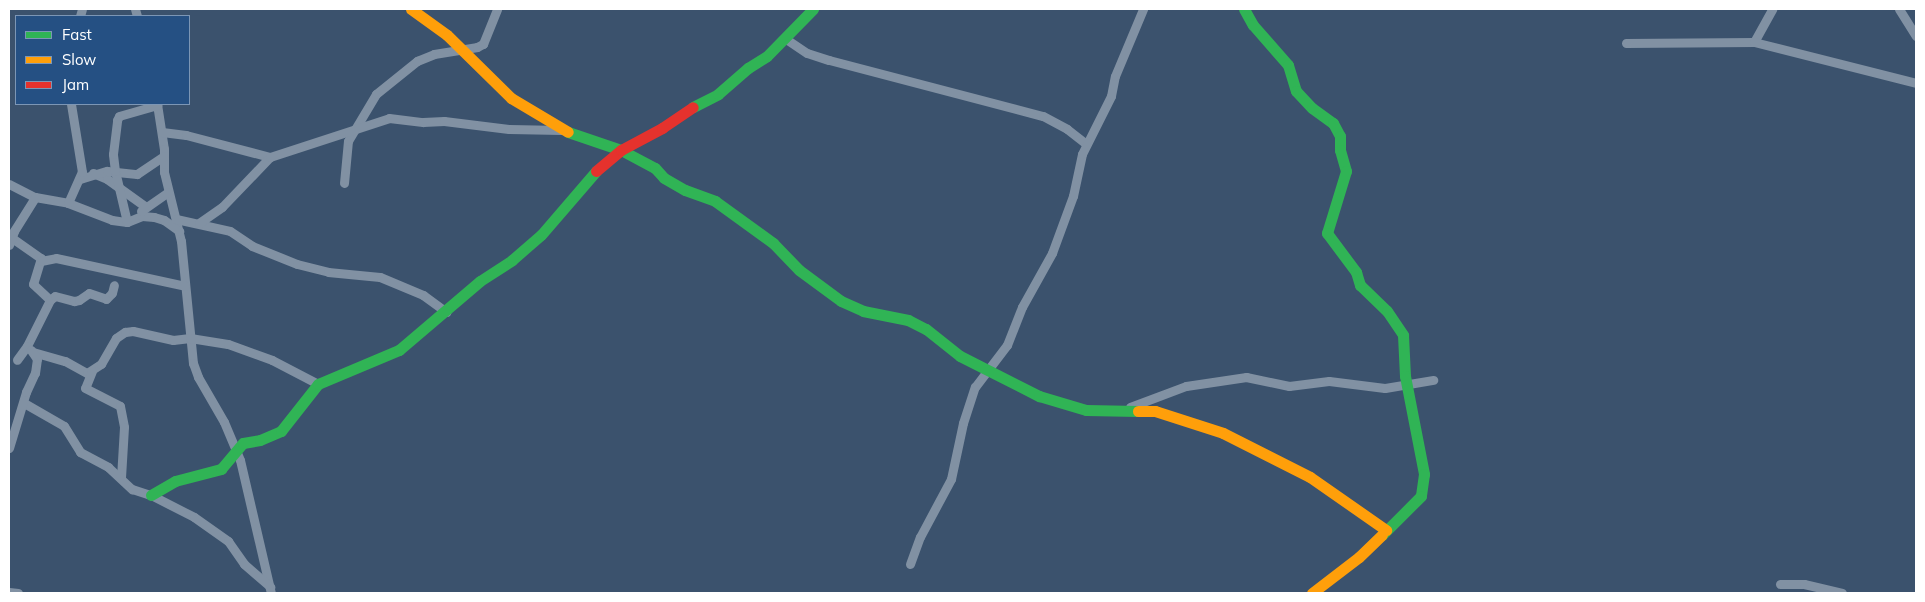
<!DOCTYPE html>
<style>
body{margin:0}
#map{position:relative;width:1925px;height:602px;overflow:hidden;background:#3b526d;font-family:Mulish,sans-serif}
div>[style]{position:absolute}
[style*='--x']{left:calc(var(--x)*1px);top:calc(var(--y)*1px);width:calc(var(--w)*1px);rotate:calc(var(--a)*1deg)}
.street>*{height:9px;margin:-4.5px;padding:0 4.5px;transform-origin:4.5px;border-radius:4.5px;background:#8191a3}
.fast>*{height:11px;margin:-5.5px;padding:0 5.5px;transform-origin:5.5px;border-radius:5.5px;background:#30b455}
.slow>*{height:11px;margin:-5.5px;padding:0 5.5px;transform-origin:5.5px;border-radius:5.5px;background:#ff9f0a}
.jam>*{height:11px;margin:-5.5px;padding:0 5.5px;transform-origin:5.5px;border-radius:5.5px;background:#e5322d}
span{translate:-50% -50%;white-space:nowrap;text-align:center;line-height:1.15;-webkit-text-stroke:4.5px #255083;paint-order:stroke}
.frame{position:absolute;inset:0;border:10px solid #fff;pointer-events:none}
.legend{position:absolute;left:15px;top:15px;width:175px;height:90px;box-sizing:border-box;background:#255083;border:1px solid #7c96b5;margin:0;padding:6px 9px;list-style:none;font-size:15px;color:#fff}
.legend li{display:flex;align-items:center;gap:10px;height:25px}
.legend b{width:25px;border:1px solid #7c96b5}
</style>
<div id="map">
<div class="street">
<i style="--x:135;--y:9;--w:7;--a:74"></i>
<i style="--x:1899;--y:9;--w:32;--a:58"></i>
<i style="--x:80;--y:16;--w:7;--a:-74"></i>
<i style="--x:786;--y:39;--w:25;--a:34"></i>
<i style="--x:807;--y:53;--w:23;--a:18"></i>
<i style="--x:829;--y:60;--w:221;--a:14.7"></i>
<i style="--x:1043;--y:116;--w:27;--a:28"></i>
<i style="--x:1067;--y:129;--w:24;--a:38"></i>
<i style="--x:1754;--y:42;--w:38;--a:-61"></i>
<i style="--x:1626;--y:43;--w:128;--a:-0.4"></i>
<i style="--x:1754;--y:42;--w:167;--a:14.2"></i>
<i style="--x:157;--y:104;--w:46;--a:81.2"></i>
<i style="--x:164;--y:149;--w:23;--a:90"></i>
<i style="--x:164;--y:172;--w:71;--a:76.2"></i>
<i style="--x:181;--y:241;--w:123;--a:84.4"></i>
<i style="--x:193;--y:363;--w:15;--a:70"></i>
<i style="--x:198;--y:377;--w:52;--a:60"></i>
<i style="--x:224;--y:422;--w:41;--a:67.2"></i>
<i style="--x:240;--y:460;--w:137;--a:76.9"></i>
<i style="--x:162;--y:132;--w:24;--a:7"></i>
<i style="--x:186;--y:135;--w:87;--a:14.7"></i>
<i style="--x:93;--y:173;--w:15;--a:23"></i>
<i style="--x:107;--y:179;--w:48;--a:35.7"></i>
<i style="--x:80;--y:179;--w:28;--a:-17"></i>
<i style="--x:107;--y:171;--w:30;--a:6"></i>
<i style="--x:137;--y:174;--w:32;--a:-34"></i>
<i style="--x:344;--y:183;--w:42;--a:-84.6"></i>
<i style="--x:348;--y:141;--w:55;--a:-59.2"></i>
<i style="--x:376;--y:94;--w:53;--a:-38.8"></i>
<i style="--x:417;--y:61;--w:18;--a:-22"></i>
<i style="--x:434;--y:54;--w:44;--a:-9.2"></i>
<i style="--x:477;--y:47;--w:7;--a:-27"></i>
<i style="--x:483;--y:44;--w:38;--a:-68"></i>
<i style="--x:9;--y:184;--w:29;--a:27"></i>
<i style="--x:35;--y:197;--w:34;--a:10"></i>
<i style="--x:68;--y:203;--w:47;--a:21.1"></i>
<i style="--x:112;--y:220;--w:15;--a:8"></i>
<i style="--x:127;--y:222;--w:16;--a:-22"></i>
<i style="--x:142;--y:216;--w:12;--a:5"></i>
<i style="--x:154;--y:217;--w:10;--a:17"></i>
<i style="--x:164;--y:220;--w:19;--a:36"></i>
<i style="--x:68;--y:203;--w:34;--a:-66"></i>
<i style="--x:82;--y:172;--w:69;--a:-99.2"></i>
<i style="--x:141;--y:211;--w:33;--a:-35"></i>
<i style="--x:176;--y:219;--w:55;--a:12.5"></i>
<i style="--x:230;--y:231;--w:27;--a:34"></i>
<i style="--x:252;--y:246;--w:48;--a:21.8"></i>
<i style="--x:297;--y:264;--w:32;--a:14"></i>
<i style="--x:328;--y:272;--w:52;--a:5.5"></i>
<i style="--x:380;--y:277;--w:47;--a:22.7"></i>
<i style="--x:423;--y:295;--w:29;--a:36"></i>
<i style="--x:127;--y:222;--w:52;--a:-103.2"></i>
<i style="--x:115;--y:171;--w:17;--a:-97"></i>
<i style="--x:113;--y:154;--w:34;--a:-83"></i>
<i style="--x:117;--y:120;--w:4;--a:-63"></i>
<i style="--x:119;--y:116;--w:40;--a:-16"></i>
<i style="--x:199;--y:223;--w:28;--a:-35"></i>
<i style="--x:222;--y:207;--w:69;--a:-46.2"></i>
<i style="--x:270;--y:157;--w:125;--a:-18.1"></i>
<i style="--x:389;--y:118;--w:34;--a:7"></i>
<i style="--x:423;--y:122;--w:21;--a:-3"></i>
<i style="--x:444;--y:121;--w:65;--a:7"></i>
<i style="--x:509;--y:129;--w:52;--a:1.1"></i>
<i style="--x:12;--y:238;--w:35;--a:35"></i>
<i style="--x:41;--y:258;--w:27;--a:107"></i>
<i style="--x:33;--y:284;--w:23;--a:43"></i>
<i style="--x:50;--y:300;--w:51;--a:116.6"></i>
<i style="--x:27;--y:346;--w:17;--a:126"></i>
<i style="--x:9;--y:245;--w:15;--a:-70"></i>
<i style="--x:14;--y:231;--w:40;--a:-58"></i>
<i style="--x:41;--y:261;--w:15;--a:-11"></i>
<i style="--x:56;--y:258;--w:132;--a:12.2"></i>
<i style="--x:50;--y:300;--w:6;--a:-39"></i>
<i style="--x:55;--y:296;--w:20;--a:15"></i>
<i style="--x:74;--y:301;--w:5;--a:-11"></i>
<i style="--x:79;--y:300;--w:12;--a:-35"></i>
<i style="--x:89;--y:293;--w:18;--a:19"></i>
<i style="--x:106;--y:299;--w:8;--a:-45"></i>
<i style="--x:112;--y:293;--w:8;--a:-76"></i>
<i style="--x:33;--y:352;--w:33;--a:16"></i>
<i style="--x:65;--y:361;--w:25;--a:29"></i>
<i style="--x:87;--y:373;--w:17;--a:-33"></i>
<i style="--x:101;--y:364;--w:30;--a:-60"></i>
<i style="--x:116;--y:338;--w:11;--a:-34"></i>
<i style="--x:125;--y:332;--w:8;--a:-7"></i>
<i style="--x:133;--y:331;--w:41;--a:12.7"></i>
<i style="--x:173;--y:340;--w:17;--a:-7"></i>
<i style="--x:190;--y:338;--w:38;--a:9"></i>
<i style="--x:228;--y:344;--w:47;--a:20"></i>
<i style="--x:272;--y:360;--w:52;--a:27.6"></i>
<i style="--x:92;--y:371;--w:18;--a:112"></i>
<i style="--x:85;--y:388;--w:39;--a:27"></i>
<i style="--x:120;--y:406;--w:21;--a:79"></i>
<i style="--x:124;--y:427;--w:51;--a:93.4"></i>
<i style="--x:24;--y:403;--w:46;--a:29.9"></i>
<i style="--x:64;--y:426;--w:31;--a:58"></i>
<i style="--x:80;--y:452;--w:32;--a:28"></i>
<i style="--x:108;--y:467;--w:33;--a:43"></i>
<i style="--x:132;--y:489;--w:20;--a:18"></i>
<i style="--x:151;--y:495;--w:48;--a:27.1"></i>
<i style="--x:194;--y:517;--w:42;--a:35.2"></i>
<i style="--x:228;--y:541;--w:28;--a:55"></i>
<i style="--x:244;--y:564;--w:35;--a:41"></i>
<i style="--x:1130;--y:407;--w:60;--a:-20.6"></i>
<i style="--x:1186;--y:386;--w:61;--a:-8.5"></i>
<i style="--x:1246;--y:377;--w:44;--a:11.8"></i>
<i style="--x:1289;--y:386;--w:40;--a:-7.1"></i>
<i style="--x:1329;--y:381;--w:56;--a:7.1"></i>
<i style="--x:1385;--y:388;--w:49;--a:-9.5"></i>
<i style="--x:9;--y:448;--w:59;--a:-73.1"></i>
<i style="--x:26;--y:392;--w:21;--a:-65"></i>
<i style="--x:35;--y:373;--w:14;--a:-82"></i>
<i style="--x:37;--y:359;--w:11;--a:-124"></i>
<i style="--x:910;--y:564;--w:29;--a:-70"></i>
<i style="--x:920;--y:537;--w:66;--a:-61.9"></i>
<i style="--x:951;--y:479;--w:57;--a:-77.9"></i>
<i style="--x:963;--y:423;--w:38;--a:-72"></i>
<i style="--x:975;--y:387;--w:53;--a:-52.7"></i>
<i style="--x:1007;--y:345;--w:41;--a:-68.5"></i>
<i style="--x:1022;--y:307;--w:62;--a:-60.9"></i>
<i style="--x:1052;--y:253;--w:61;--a:-69.8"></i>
<i style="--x:1073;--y:196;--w:43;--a:-77.9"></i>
<i style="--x:1082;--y:154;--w:65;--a:-63.4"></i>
<i style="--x:1111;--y:96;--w:20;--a:-79"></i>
<i style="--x:1115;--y:76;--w:73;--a:-67.3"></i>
<i style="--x:1780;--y:584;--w:24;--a:0"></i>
<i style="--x:1804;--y:584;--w:39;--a:13"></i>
<i style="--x:9;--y:592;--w:9;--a:6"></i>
</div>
<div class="fast">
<i style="--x:1244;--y:9;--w:18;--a:61"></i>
<i style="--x:1253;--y:25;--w:53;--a:48.8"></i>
<i style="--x:1288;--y:65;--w:27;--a:73"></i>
<i style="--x:1296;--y:91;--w:23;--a:47"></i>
<i style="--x:1312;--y:108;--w:26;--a:36"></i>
<i style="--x:1333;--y:123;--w:15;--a:62"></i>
<i style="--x:1340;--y:136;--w:14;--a:90"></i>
<i style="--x:1340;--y:150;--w:22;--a:74"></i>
<i style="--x:1346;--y:171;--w:65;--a:107"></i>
<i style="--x:1327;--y:233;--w:49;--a:53.4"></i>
<i style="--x:1356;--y:272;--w:14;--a:73"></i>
<i style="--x:1360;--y:285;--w:37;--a:44"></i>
<i style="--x:1387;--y:311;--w:29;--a:56"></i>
<i style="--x:1403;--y:335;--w:41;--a:87.2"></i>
<i style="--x:1405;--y:376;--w:100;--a:79"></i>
<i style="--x:1424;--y:474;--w:22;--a:98"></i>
<i style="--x:1421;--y:496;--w:55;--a:135"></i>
<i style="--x:693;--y:107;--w:28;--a:-27"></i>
<i style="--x:718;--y:94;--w:40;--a:-41"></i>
<i style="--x:748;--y:68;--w:22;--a:-32"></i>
<i style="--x:767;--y:56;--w:66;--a:-45.6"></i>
<i style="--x:568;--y:132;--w:56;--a:18.8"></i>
<i style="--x:621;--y:150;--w:38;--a:28"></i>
<i style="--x:655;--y:168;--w:13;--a:48"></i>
<i style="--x:664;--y:178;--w:24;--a:30"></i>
<i style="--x:685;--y:190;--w:32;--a:20"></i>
<i style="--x:715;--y:201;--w:72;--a:35.9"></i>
<i style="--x:773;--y:243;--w:37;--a:46"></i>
<i style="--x:799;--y:270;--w:52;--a:36.4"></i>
<i style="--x:841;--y:301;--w:24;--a:24"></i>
<i style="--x:863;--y:311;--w:46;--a:11.3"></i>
<i style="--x:908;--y:320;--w:20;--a:27"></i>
<i style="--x:926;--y:329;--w:43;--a:38.5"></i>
<i style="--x:960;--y:356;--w:89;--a:26.9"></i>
<i style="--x:1039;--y:396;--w:49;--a:16.6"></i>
<i style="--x:1086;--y:410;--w:52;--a:1.1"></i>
<i style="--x:151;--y:495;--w:28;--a:-30"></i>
<i style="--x:175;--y:481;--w:48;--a:-14.6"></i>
<i style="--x:221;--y:469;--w:34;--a:-50"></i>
<i style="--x:243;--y:443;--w:17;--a:-10"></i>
<i style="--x:260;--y:440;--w:23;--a:-23"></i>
<i style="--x:281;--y:431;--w:60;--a:-51.8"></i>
<i style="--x:318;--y:384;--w:88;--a:-22.8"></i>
<i style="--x:399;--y:350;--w:106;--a:-40.4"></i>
<i style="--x:480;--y:281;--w:38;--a:-33"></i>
<i style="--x:512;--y:260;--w:38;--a:-41"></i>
<i style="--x:541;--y:235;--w:84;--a:-49.3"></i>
</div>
<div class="slow">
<i style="--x:411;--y:9;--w:44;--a:35.8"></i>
<i style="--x:447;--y:35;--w:90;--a:44.5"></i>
<i style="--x:511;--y:98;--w:66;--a:30.8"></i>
<i style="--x:1138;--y:411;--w:17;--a:0"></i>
<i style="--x:1155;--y:411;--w:71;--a:17.9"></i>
<i style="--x:1223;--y:433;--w:97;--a:26.8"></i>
<i style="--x:1310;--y:477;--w:93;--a:34.9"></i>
<i style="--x:1312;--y:593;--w:59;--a:-37.5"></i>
<i style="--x:1359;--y:557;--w:32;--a:-44"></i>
</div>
<div class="jam">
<i style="--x:596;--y:171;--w:33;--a:-40"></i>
<i style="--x:621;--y:150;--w:47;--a:-28.2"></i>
<i style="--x:662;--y:128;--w:37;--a:-34"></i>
</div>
<div class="frame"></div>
<ul class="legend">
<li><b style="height:6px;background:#30b455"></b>Fast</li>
<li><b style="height:6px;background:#ff9f0a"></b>Slow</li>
<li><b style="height:6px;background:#e5322d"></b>Jam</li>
</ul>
</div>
